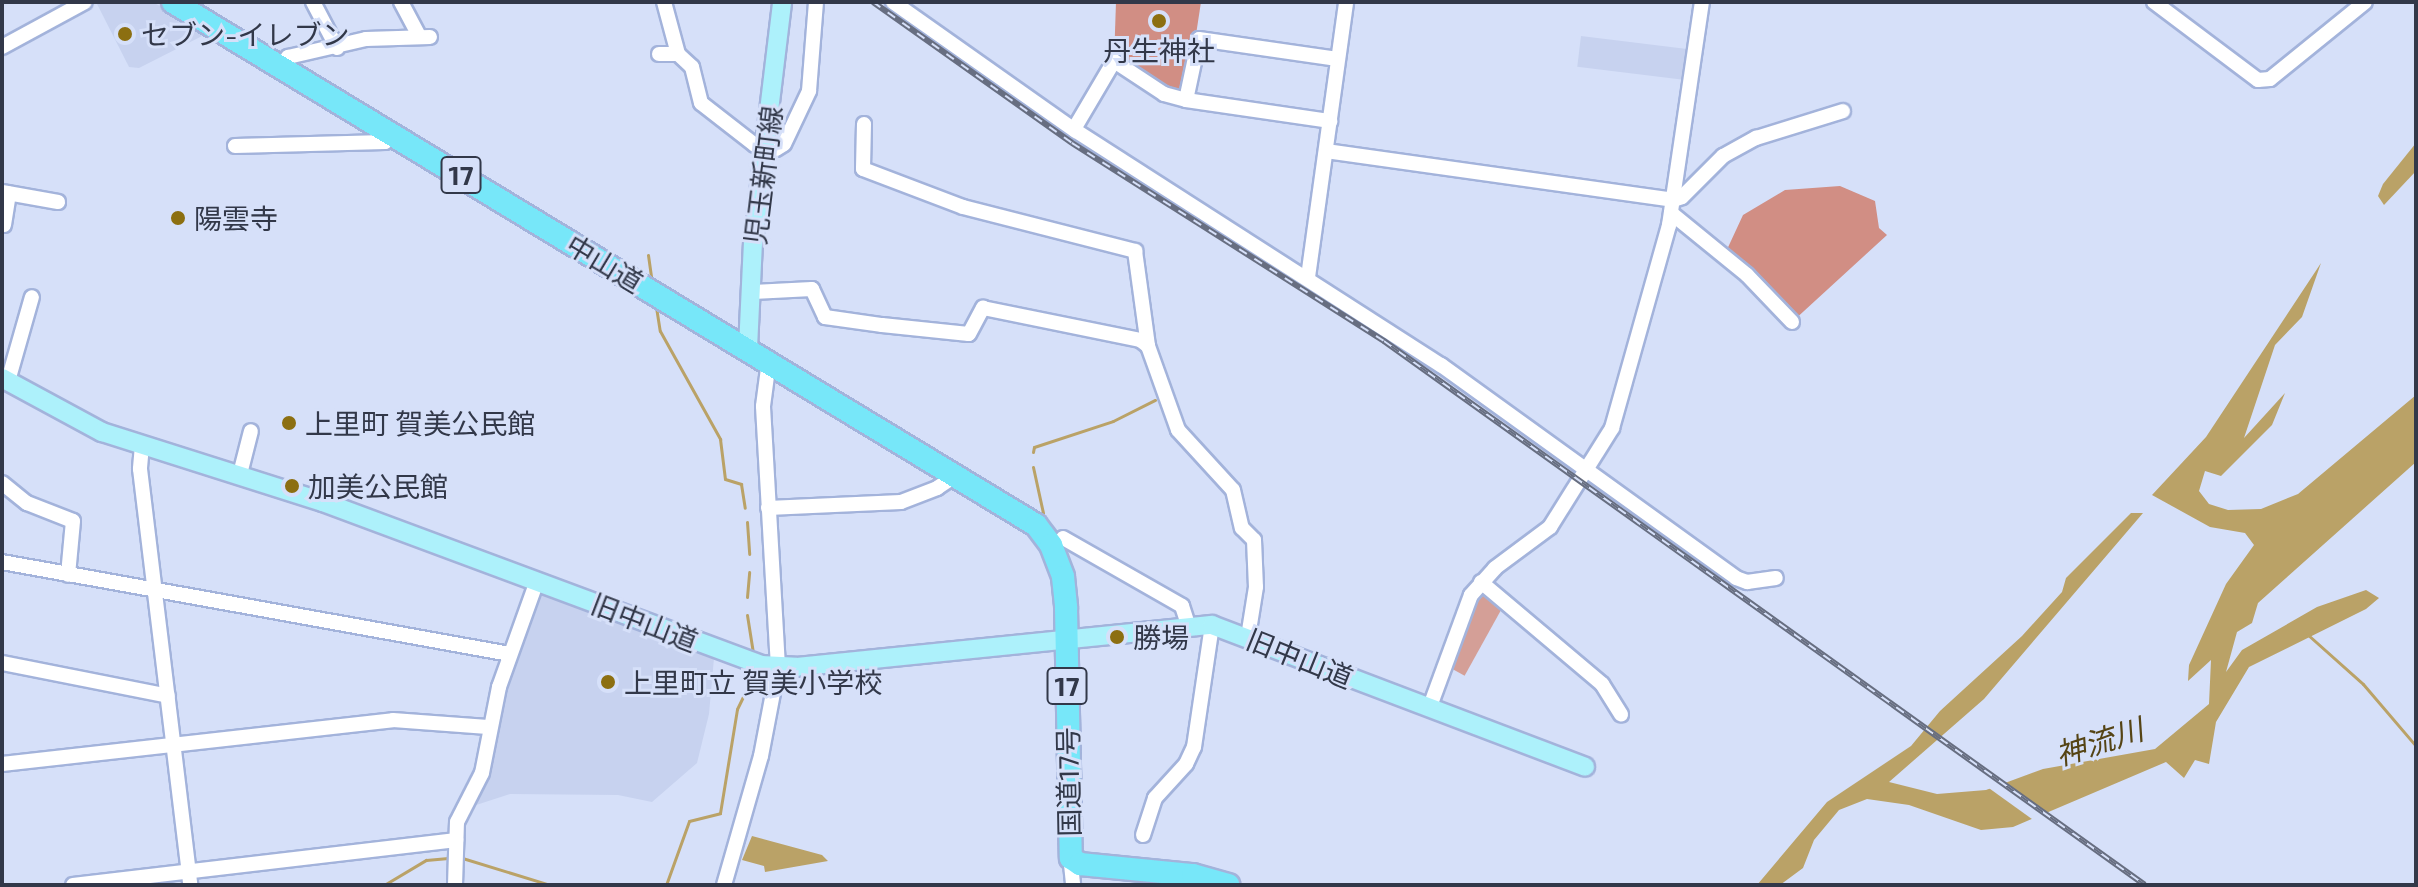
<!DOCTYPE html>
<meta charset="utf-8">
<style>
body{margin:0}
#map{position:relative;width:2418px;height:887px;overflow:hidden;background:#d6e0f9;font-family:"Exo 2","Noto Sans JP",sans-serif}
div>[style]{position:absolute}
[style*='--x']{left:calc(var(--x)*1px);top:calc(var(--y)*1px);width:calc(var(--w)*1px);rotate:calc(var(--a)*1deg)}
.built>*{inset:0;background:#c7d2ef;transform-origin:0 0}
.green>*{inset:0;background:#d49f97;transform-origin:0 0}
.forest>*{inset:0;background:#d18e84}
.water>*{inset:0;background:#baa267}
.pier>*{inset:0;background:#d6e0f9}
.stream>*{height:3px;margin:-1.5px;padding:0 1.5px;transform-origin:1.5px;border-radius:1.5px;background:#baa267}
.roads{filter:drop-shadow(2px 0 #a3b3db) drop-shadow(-2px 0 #a3b3db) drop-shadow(0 2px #a3b3db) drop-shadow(0 -2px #a3b3db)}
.minor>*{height:14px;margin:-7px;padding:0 7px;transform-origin:7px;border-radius:7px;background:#fff}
.major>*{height:18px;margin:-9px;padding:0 9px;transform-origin:9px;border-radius:9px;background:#adf1fb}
.highway>*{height:22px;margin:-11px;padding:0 11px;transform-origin:11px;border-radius:11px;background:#77e7f9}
.rail>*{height:6px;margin-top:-3px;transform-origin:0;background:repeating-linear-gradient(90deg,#d6e0f9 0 9px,#676e81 0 18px);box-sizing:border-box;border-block:2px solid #676e81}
.dots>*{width:22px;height:22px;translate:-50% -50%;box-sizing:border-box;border:4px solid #d6e0f9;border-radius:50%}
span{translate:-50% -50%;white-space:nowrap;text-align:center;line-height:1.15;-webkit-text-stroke:6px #d6e0f9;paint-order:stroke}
.shield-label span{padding:2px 6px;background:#d6e0f9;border:2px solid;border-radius:6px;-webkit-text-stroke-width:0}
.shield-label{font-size:26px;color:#323849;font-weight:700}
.poi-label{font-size:28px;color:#323849}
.left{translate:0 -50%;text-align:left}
.street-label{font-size:28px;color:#323849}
.water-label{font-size:30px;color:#554415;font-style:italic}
.frame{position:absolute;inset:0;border:4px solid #323849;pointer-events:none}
</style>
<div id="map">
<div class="built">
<i style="clip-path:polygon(96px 2px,153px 2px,206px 34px,139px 68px,129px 67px)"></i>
<i style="left:1581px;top:36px;width:111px;height:31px;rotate:7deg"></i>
<i style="clip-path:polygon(537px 591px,714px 658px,709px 714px,697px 763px,652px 802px,618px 795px,510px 794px,470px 807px)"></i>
</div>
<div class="green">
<i style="left:1479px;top:590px;width:29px;height:82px;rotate:29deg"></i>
</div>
<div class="forest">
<i style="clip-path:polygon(1116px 2px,1201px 2px,1186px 100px,1114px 61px)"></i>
<i style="clip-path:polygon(1840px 186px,1875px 201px,1879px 228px,1887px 235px,1792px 322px,1724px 256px,1743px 215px,1785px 190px)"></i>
</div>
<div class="water">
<i style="clip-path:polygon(2416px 143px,2416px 171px,2384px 205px,2378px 196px,2383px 184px)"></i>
<i style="clip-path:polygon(2321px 263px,2302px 317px,2275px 345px,2244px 438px,2285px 393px,2272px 425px,2221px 476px,2205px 471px,2199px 491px,2209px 504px,2228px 510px,2261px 509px,2298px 494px,2416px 395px,2416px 462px,2258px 603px,2252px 623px,2237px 632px,2226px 672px,2242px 650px,2317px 607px,2366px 590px,2379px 598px,2366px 609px,2249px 667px,2216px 722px,2209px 764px,2195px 760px,2184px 778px,2166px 762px,2013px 827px,1981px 830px,1909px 805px,1867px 799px,1839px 810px,1814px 840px,1803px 868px,1780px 885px,1757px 885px,1827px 802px,1911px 746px,1940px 711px,2022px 636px,2062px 592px,2066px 578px,2131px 513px,2143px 513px,1984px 699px,1889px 782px,1937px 794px,1986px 790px,2043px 769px,2155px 749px,2209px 704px,2211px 660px,2188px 681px,2189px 665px,2226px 584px,2254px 545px,2245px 533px,2210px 527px,2152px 495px,2206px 437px)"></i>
<i style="clip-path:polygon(752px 836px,822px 855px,828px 861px,765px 872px,764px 866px,742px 860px)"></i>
</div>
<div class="pier">
<i style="clip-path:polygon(2002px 780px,2051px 816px,2036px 822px,1986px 786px)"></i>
</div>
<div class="stream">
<i style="--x:648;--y:255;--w:22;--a:82"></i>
<i style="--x:656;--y:307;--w:24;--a:81"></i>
<i style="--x:660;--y:331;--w:124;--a:60.9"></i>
<i style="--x:720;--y:439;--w:40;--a:82.9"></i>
<i style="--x:725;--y:479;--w:17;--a:17"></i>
<i style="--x:741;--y:484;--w:24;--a:81"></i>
<i style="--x:1033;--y:452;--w:5;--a:-79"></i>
<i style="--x:1034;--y:447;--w:83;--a:-18.2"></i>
<i style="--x:1113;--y:421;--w:47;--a:-26.6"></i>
<i style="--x:1033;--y:467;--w:47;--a:77.7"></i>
<i style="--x:747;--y:522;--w:32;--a:86"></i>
<i style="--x:747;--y:597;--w:25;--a:-85"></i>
<i style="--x:747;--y:615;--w:39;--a:81"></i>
<i style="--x:2307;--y:634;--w:75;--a:41.8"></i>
<i style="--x:2363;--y:684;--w:82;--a:49.5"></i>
<i style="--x:459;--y:857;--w:95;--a:17.1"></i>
<i style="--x:384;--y:885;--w:49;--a:-30.8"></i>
<i style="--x:426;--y:860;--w:25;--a:-5"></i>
<i style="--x:666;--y:885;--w:68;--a:-70.2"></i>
<i style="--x:689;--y:821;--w:32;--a:-14"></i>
<i style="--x:720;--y:813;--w:105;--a:-80.7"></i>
<i style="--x:737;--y:709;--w:39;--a:-64"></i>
</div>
<div class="roads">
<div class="minor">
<i style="--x:313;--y:2;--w:52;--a:62.4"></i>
<i style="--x:401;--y:2;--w:38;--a:62"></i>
<i style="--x:664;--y:2;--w:54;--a:74.9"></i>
<i style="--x:678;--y:54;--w:19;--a:43"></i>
<i style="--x:692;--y:67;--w:37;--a:76"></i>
<i style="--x:701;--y:103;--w:68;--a:37.9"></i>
<i style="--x:755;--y:145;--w:21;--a:11"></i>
<i style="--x:776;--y:149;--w:9;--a:-32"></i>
<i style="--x:784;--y:144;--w:59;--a:-64.7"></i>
<i style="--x:809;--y:91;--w:89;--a:-85.5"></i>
<i style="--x:893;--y:2;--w:224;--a:35.2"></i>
<i style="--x:1076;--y:131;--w:434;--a:32.7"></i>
<i style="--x:1441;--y:365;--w:364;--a:35.8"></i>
<i style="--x:1736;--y:578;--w:12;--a:20"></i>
<i style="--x:1747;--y:582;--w:29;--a:-8"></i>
<i style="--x:2154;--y:2;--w:130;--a:36.9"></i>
<i style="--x:2258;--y:80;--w:12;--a:-5"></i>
<i style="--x:2270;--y:79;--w:122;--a:-39"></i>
<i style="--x:2;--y:47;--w:94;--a:-28.5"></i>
<i style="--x:659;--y:54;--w:19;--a:0"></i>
<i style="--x:282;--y:67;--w:12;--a:-59"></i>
<i style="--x:288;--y:57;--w:80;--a:-13"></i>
<i style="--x:366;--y:39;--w:64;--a:-1.8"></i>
<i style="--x:1186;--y:100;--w:62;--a:-78"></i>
<i style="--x:1199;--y:39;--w:140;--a:8.2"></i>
<i style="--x:864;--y:124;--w:45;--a:91.3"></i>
<i style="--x:863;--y:169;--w:107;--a:20.8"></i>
<i style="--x:963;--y:207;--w:178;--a:14.3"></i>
<i style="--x:1135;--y:251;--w:96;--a:82.2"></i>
<i style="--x:1074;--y:129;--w:79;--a:-59.5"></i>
<i style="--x:1114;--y:61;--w:60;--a:33.4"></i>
<i style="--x:1164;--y:94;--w:23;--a:15"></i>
<i style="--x:1186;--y:100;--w:146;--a:8.3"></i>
<i style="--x:235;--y:146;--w:150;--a:-1.5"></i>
<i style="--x:385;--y:142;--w:12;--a:-55"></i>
<i style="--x:1326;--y:151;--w:350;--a:8"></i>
<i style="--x:1673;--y:200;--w:9;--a:-18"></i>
<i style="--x:1682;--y:197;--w:58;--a:-45"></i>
<i style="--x:1723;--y:156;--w:38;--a:-29"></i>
<i style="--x:1756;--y:138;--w:91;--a:-17.2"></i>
<i style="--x:2;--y:192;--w:57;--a:10.1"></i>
<i style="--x:1671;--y:213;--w:98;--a:39.2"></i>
<i style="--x:1747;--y:275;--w:65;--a:46.2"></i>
<i style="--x:4;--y:225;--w:32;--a:-81"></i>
<i style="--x:1308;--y:277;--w:278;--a:-82.1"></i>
<i style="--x:753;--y:292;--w:59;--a:-2.9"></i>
<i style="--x:812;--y:289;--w:31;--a:65"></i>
<i style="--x:825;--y:317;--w:58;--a:8"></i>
<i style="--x:882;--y:325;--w:87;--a:5.9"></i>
<i style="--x:969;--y:334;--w:30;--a:-62"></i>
<i style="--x:983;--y:308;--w:160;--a:11.5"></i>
<i style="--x:1140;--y:340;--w:10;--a:37"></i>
<i style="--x:1148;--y:346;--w:89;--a:70.3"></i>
<i style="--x:1178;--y:430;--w:81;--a:47.5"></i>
<i style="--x:1233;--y:490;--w:39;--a:77"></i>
<i style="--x:1242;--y:528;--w:17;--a:45"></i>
<i style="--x:1254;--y:540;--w:47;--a:87.6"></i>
<i style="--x:1256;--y:587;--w:51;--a:99.1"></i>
<i style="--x:8;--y:381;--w:87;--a:-74.1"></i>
<i style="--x:142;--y:445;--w:24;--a:95"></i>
<i style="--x:140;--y:469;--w:419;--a:83.1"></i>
<i style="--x:240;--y:474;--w:44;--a:-75.7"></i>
<i style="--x:2;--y:483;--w:32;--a:39"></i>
<i style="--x:27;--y:503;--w:49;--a:21.4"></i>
<i style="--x:73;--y:521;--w:54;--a:95.3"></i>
<i style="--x:768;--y:508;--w:133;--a:-2.6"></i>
<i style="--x:901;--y:502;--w:39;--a:-21"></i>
<i style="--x:937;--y:488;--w:23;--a:-34"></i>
<i style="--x:1063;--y:538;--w:137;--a:29.7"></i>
<i style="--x:1182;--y:606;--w:22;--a:72"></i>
<i style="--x:2;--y:562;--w:516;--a:10.27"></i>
<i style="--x:1481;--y:582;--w:158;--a:40.1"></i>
<i style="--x:1602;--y:684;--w:36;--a:58"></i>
<i style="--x:2;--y:663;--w:169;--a:11.2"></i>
<i style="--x:1429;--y:709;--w:121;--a:-69.8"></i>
<i style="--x:1471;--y:595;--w:36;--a:-48"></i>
<i style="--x:1495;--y:568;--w:69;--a:-36.7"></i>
<i style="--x:1550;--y:527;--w:117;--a:-57.9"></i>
<i style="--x:1612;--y:428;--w:211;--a:-74.3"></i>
<i style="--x:1669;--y:225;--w:225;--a:-81.6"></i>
<i style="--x:2;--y:764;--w:393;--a:-6.4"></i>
<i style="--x:393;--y:720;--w:95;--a:4.2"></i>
<i style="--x:1143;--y:835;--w:39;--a:-72"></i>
<i style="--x:1155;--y:798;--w:46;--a:-47.6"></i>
<i style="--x:1186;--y:764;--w:19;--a:-65"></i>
<i style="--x:1194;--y:747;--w:123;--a:-81.6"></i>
<i style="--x:1070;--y:855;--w:30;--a:84"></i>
<i style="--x:73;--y:885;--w:386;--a:-6.7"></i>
<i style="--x:455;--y:885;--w:63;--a:-88.2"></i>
<i style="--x:457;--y:822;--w:55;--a:-63"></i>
<i style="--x:482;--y:773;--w:88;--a:-78.8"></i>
<i style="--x:499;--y:687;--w:113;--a:-70.3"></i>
<i style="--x:724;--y:885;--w:134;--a:-74"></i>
<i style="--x:761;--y:756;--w:91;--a:-79.2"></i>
<i style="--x:778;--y:667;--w:261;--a:-93.3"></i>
<i style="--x:763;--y:406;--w:45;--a:-82.4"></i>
</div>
<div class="major">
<i style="--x:748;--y:348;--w:105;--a:-87.3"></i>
<i style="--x:753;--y:243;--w:243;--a:-83.1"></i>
<i style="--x:2;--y:378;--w:114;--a:28.4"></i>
<i style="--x:102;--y:432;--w:232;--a:17.6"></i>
<i style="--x:323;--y:502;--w:467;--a:20.4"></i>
<i style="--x:761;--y:665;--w:35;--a:3"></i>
<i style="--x:796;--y:667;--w:418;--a:-5.8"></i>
<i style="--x:1212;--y:625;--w:399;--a:20.8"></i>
</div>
<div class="highway">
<i style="--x:173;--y:2;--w:1009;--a:31.22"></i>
<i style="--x:1036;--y:525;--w:25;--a:53"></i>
<i style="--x:1051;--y:545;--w:34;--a:69"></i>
<i style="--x:1063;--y:577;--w:31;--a:84"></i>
<i style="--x:1066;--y:608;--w:250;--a:88.9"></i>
<i style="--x:1071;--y:858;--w:11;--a:34"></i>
<i style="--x:1080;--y:864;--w:114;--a:5.6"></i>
<i style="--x:1193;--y:875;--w:37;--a:16"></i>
</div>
</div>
<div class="rail">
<i style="--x:873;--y:2;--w:244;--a:35.3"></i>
<i style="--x:1072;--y:143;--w:370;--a:32.4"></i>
<i style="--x:1384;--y:341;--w:935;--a:35.56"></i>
</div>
<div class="dots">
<i style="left:1159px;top:21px;background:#8c6f11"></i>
<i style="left:125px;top:34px;background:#8c6f11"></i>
<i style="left:178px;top:218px;background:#8c6f11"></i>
<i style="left:289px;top:423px;background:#8c6f11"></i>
<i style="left:292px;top:486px;background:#8c6f11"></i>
<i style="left:1117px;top:637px;background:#8c6f11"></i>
<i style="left:608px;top:682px;background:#8c6f11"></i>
</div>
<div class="shield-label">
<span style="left:461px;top:175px">17</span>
<span style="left:1067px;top:686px">17</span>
</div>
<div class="poi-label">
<span class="left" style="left:141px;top:34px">セブン-イレブン</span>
<span style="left:1159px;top:50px">丹生神社</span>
<span class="left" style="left:194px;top:218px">陽雲寺</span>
<span class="left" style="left:305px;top:423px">上里町 賀美公民館</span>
<span class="left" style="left:308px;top:486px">加美公民館</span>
<span class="left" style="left:1133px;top:637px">勝場</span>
<span class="left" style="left:624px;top:682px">上里町立 賀美小学校</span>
</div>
<div class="street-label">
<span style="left:763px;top:175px;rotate:-83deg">児玉新町線</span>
<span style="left:605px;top:263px;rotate:31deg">中山道</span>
<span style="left:645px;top:622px;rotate:21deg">旧中山道</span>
<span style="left:1300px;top:658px;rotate:22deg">旧中山道</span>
<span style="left:1068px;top:782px;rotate:-91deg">国道17号</span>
</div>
<div class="water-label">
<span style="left:2099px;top:741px;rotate:-18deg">神流川</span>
</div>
<div class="frame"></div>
</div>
